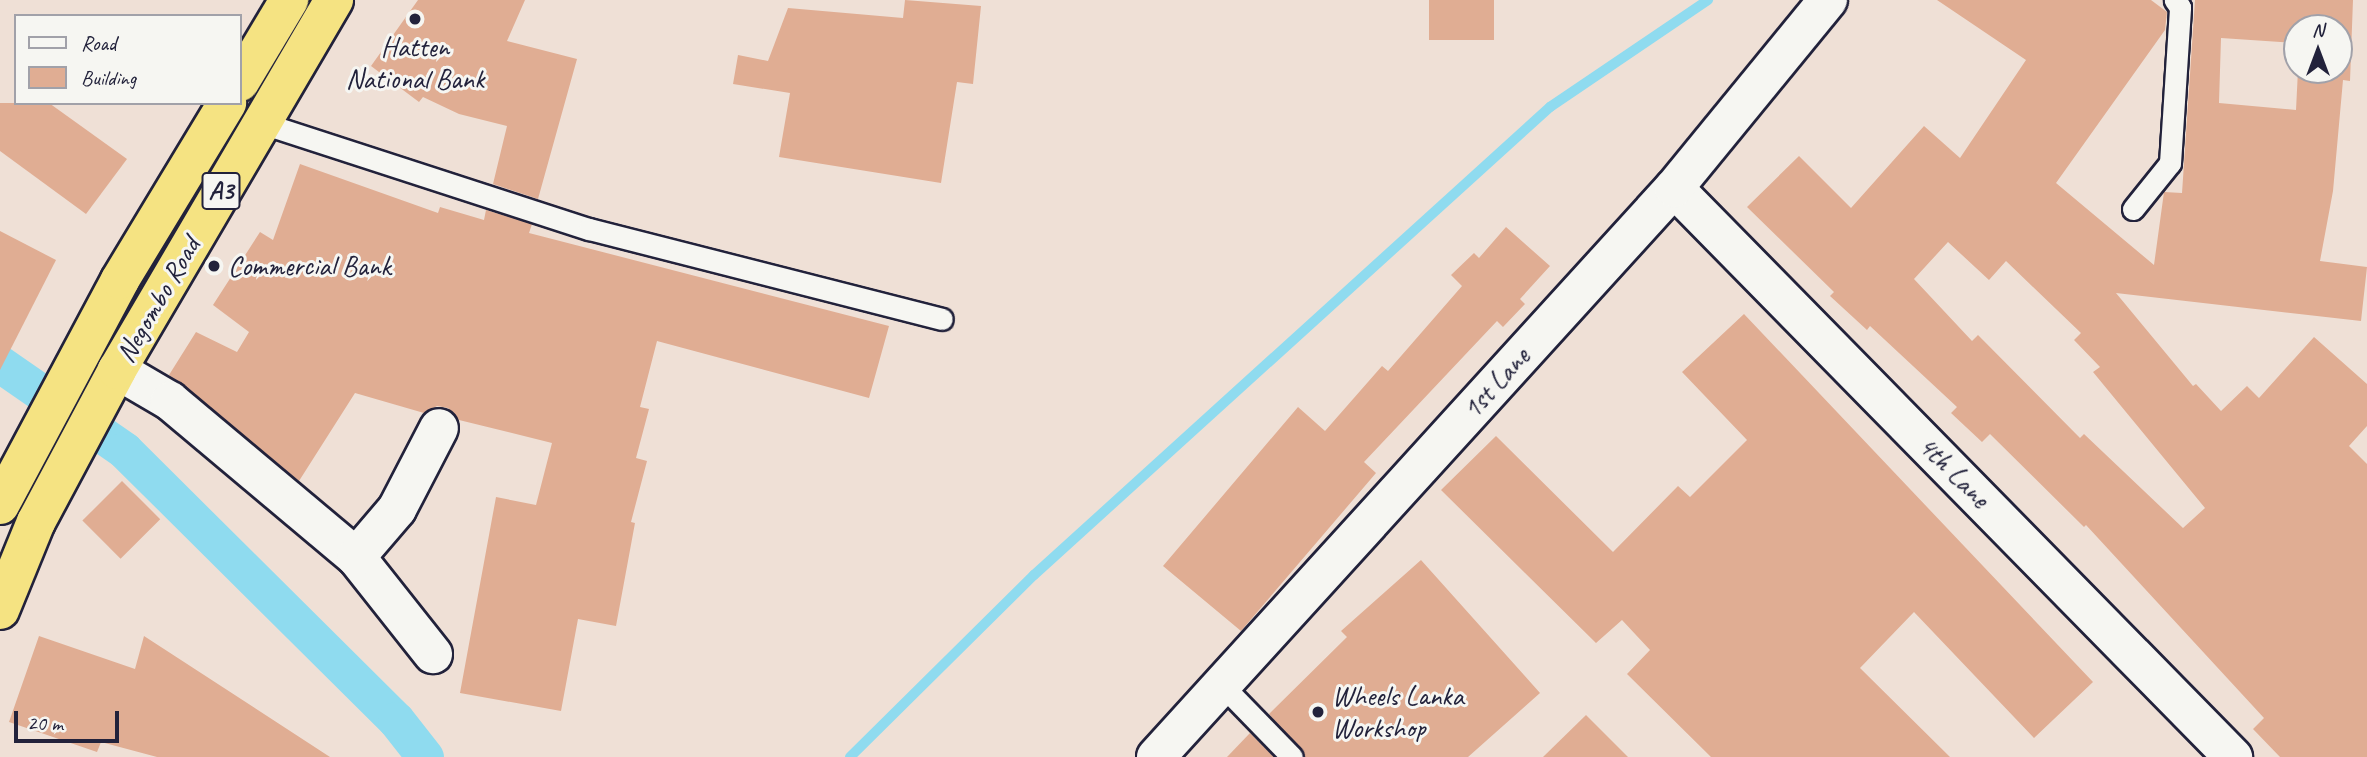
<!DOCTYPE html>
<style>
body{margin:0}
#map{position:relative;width:2367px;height:757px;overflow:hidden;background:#efe0d6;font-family:Caveat,sans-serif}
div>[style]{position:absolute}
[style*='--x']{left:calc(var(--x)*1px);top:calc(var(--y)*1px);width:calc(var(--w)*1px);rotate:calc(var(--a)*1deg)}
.stream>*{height:10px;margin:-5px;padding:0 5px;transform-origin:5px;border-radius:5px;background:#8fdbef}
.canal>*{height:37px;margin:-18.5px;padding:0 18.5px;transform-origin:18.5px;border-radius:18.5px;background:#8fdbef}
.building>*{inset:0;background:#e0ad93;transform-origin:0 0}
.roads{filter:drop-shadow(2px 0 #22223b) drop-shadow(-2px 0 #22223b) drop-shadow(0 2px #22223b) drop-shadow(0 -2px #22223b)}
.lane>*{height:21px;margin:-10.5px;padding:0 10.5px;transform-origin:10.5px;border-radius:10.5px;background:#f6f6f2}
.street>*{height:38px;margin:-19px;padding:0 19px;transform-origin:19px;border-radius:19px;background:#f6f6f2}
.highway>*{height:38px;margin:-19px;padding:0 19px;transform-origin:19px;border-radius:19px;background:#f5e382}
.dots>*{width:19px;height:19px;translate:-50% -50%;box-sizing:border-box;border:4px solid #f6f6f2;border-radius:50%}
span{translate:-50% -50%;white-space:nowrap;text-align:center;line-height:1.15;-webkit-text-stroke:6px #f6f6f2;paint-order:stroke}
.shield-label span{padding:2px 5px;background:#f6f6f2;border:2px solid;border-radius:5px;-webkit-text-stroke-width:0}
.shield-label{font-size:26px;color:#22223b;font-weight:700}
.poi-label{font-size:28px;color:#22223b}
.left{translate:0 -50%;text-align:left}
.street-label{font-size:28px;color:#22223b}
.legend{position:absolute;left:14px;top:14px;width:228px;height:91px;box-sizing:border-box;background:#f6f6f2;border:2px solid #a1a1a9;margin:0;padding:9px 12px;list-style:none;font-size:21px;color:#22223b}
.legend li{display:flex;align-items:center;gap:14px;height:35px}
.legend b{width:35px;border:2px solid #a1a1a9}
.north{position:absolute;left:2283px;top:14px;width:70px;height:70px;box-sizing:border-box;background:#f6f6f2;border:2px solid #a1a1a9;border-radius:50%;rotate:0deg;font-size:19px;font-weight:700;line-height:28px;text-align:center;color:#22223b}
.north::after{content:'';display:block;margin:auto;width:24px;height:32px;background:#22223b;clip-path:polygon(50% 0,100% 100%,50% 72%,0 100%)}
.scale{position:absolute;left:14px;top:711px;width:105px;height:32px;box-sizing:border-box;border:4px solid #22223b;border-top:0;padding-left:9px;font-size:21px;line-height:24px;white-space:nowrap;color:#22223b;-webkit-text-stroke:5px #f6f6f2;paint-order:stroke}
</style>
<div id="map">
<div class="stream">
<i style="--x:850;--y:757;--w:259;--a:-44.7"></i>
<i style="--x:1034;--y:575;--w:697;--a:-42.21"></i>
<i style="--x:1550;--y:107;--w:191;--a:-34.1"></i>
</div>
<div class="canal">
<i style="--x:0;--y:364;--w:151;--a:34.7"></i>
<i style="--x:124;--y:450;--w:383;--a:44.8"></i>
<i style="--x:396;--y:720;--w:47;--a:51.9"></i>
</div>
<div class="building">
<i style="clip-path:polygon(418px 0,525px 0,507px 41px,577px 59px,538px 199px,493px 184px,507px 126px,459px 114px,423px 97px,419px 102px,371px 66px)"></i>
<i style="clip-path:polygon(905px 0,981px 6px,973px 84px,957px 82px,941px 183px,779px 157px,790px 93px,733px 84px,738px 55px,768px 61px,788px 8px,903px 18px)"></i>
<i style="left:1429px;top:0;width:65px;height:40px"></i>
<i style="clip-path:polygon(evenodd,1937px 0,2151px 0,2167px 12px,2165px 30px,2056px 183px,2154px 265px,2164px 192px,2182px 193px,2195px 0,2353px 0,2350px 81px,2343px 80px,2333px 191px,2320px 261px,2367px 267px,2361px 321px,2116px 293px,2193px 386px,2196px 384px,2221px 411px,2247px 386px,2259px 398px,2314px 337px,2367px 384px,2367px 426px,2349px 446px,2367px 464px,2367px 757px,2280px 757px,2253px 729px,2264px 718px,2086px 525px,2084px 527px,1990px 434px,1982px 442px,1951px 413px,1957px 407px,1870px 326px,1867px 330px,1830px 296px,1834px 292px,1747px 207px,1799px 156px,1851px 208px,1924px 126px,1960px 158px,2026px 60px,1937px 0,2297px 28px,2339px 28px,2339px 70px,2298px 70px,2296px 110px,2219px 103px,2221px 38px,2297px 43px,2297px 28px,1937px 0,1948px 242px,1989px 280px,2006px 261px,2081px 333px,2074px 340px,2100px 367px,2093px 372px,2205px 508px,2183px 528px,2084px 434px,2080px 438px,1978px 335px,1972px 341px,1914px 279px,1948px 242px)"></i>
<i style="clip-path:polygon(0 103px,49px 103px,127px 159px,86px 214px,0 151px)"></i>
<i style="clip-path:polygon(300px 164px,438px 213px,440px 207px,484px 220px,486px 210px,532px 224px,529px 233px,889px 326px,869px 398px,657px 341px,640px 407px,649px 409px,636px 458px,647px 461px,631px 522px,635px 523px,616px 626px,578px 619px,561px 711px,460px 693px,496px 497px,536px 505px,552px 443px,459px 420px,448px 408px,437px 406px,424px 413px,355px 393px,299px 481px,169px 375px,196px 332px,237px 352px,249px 332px,213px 305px,260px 232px,273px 240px)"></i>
<i style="clip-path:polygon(1506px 227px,1550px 266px,1520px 299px,1525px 304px,1503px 327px,1497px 321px,1364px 462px,1376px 473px,1241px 631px,1163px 566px,1298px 407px,1325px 431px,1382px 366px,1388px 371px,1462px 286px,1451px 275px,1474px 253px,1479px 258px)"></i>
<i style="clip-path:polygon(0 231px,56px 260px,0 370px)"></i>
<i style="clip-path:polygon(1744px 314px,2093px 682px,2034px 738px,1914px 612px,1860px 668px,1950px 757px,1711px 757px,1627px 674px,1650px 650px,1622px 620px,1596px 643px,1441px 490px,1496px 436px,1613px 552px,1678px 486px,1690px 497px,1747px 440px,1682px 372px)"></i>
<i style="left:122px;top:481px;width:54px;height:56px;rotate:45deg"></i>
<i style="clip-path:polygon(1421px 560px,1540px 693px,1468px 757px,1305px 757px,1269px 714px,1347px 637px,1341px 631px)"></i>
<i style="clip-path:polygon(39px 636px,135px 669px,144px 636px,330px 757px,157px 757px,101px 742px,97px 752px,9px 722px)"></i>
<i style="clip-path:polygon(1586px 715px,1628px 757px,1543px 757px)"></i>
<i style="clip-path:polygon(1250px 733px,1274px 757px,1227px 757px)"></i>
</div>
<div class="roads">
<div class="lane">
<i style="--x:262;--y:123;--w:344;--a:18"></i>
<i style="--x:589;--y:229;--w:364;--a:14.3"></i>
<i style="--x:2133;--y:209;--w:59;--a:-51.2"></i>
<i style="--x:2170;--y:163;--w:156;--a:-86.3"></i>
<i style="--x:2180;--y:7;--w:9;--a:-126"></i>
<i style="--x:1222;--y:685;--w:100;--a:45.8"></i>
</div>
<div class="street">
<i style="--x:1674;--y:188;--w:798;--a:45.51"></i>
<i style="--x:117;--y:370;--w:61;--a:30.3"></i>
<i style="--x:170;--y:401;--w:243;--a:40"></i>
<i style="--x:356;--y:557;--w:124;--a:51.6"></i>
<i style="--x:356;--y:557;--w:63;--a:-49.5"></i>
<i style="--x:397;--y:509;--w:91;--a:-62.6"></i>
<i style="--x:1156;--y:757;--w:769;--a:-47.69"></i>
<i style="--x:1674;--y:188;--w:243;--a:-50.7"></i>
</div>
<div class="highway">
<i style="--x:240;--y:82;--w:96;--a:-59.1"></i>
<i style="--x:0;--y:505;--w:255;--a:-61.9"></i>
<i style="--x:120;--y:280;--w:207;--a:-58.8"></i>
<i style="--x:0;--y:610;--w:95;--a:-67.8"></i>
<i style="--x:36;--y:522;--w:172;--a:-61.9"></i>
<i style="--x:117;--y:370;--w:429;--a:-59.6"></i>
</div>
</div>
<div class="dots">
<i style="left:415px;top:19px;background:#22223b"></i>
<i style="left:214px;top:266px;background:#22223b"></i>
<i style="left:1318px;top:712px;background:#22223b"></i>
</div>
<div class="shield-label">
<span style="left:221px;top:191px">A3</span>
</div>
<div class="poi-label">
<span style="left:415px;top:63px">Hatten<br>National Bank</span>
<span class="left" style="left:228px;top:266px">Commercial Bank</span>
<span class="left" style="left:1332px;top:712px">Wheels Lanka<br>Workshop</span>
</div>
<div class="street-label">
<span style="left:158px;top:300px;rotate:-60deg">Negombo Road</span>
<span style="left:1496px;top:383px;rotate:-48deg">1st Lane</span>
<span style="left:1954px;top:472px;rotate:45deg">4th Lane</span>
</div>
<ul class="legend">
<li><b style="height:9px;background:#f6f6f2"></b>Road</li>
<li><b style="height:19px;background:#e0ad93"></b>Building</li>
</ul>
<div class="north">N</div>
<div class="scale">20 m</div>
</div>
